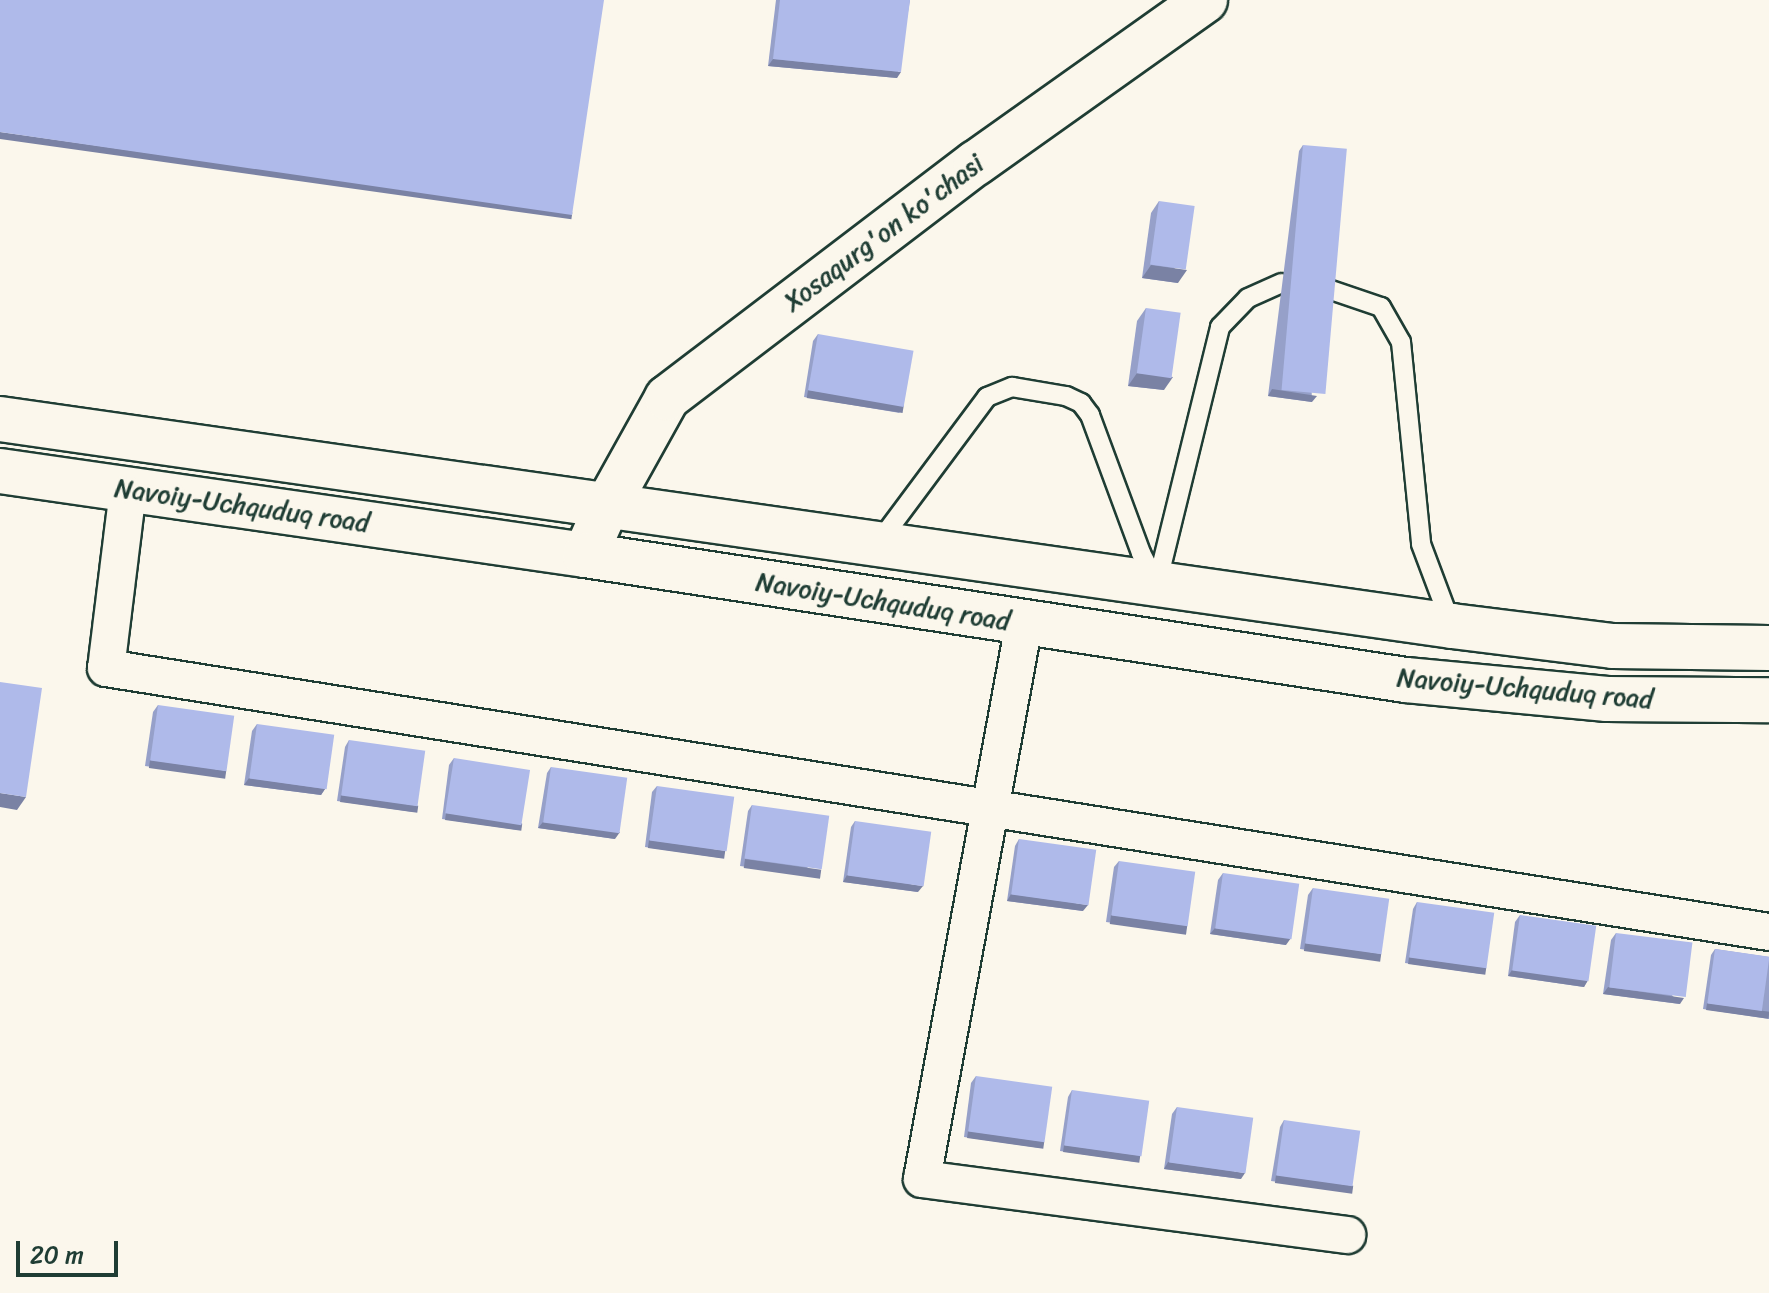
<!DOCTYPE html>
<style>
body{margin:0}
#map{position:relative;width:1769px;height:1293px;overflow:hidden;background:#fbf7ec;font-family:Sriracha,sans-serif}
div>[style]{position:absolute}
[style*='--x']{left:calc(var(--x)*1px);top:calc(var(--y)*1px);width:calc(var(--w)*1px);rotate:calc(var(--a)*1deg)}
.roads{filter:drop-shadow(2px 0 #1f3d34) drop-shadow(-2px 0 #1f3d34) drop-shadow(0 2px #1f3d34) drop-shadow(0 -2px #1f3d34)}
.lane>*{height:18px;margin:-9px;padding:0 9px;transform-origin:9px;border-radius:9px;background:#fbf7ec}
.street>*{height:36px;margin:-18px;padding:0 18px;transform-origin:18px;border-radius:18px;background:#fbf7ec}
.secondary>*{height:44px;margin:-22px;padding:0 22px;transform-origin:22px;border-radius:22px;background:#fbf7ec}
.highway>*{height:44px;margin:-22px;padding:0 22px;transform-origin:22px;border-radius:22px;background:#fbf7ec}
.wall>*{inset:0;background:#96a0c9}
.shaded-wall>*{inset:0;background:#7a82a4;transform-origin:0 0}
.building>*{inset:0;background:#afbaea;transform-origin:0 0}
span{translate:-50% -50%;white-space:nowrap;text-align:center;line-height:1.15;-webkit-text-stroke:6px #fbf7ec;paint-order:stroke}
.street-label{font-size:26px;color:#1f3d34}
.scale{position:absolute;left:16px;top:1241px;width:102px;height:36px;box-sizing:border-box;border:4px solid #1f3d34;border-top:0;padding-left:10px;font-size:24px;line-height:28px;white-space:nowrap;color:#1f3d34;-webkit-text-stroke:6px #fbf7ec;paint-order:stroke}
</style>
<div id="map">
<div class="roads">
<div class="lane">
<i style="--x:1325;--y:288;--w:59;--a:18.7"></i>
<i style="--x:1381;--y:307;--w:40;--a:60.3"></i>
<i style="--x:1401;--y:342;--w:203;--a:84.3"></i>
<i style="--x:1421;--y:544;--w:85;--a:69.4"></i>
<i style="--x:879;--y:542;--w:181;--a:-53.3"></i>
<i style="--x:987;--y:397;--w:27;--a:-22"></i>
<i style="--x:1012;--y:387;--w:55;--a:9.5"></i>
<i style="--x:1066;--y:396;--w:17;--a:25"></i>
<i style="--x:1081;--y:403;--w:15;--a:53"></i>
<i style="--x:1090;--y:415;--w:147;--a:69.7"></i>
<i style="--x:1141;--y:553;--w:31;--a:63"></i>
<i style="--x:1157;--y:584;--w:265;--a:-76.2"></i>
<i style="--x:1220;--y:327;--w:40;--a:-46"></i>
<i style="--x:1248;--y:298;--w:37;--a:-24"></i>
</div>
<div class="street">
<i style="--x:128;--y:490;--w:179;--a:97"></i>
<i style="--x:106;--y:668;--w:1684;--a:9.02"></i>
<i style="--x:1024;--y:624;--w:564;--a:100.41"></i>
<i style="--x:922;--y:1179;--w:429;--a:7.5"></i>
</div>
<div class="secondary">
<i style="--x:585;--y:555;--w:54;--a:-65.8"></i>
<i style="--x:607;--y:506;--w:124;--a:-60.9"></i>
<i style="--x:667;--y:398;--w:388;--a:-37.3"></i>
<i style="--x:976;--y:163;--w:281;--a:-35.4"></i>
</div>
<div class="highway">
<i style="--x:0;--y:419;--w:1467;--a:8.11"></i>
<i style="--x:1452;--y:626;--w:162;--a:7.1"></i>
<i style="--x:1613;--y:646;--w:156;--a:0.7"></i>
<i style="--x:0;--y:471;--w:591;--a:8.17"></i>
<i style="--x:585;--y:555;--w:830;--a:8.66"></i>
<i style="--x:1406;--y:680;--w:202;--a:5.4"></i>
<i style="--x:1607;--y:699;--w:162;--a:0.4"></i>
</div>
</div>
<div class="wall">
<i style="clip-path:polygon(776px 0,910px 0,897px 78px,768px 66px)"></i>
<i style="clip-path:polygon(1303px 145px,1312px 402px,1268px 396px,1299px 151px)"></i>
<i style="clip-path:polygon(1159px 201px,1178px 283px,1142px 278px,1151px 213px)"></i>
<i style="clip-path:polygon(1146px 308px,1164px 390px,1128px 386px,1137px 321px)"></i>
<i style="clip-path:polygon(818px 334px,900px 413px,804px 397px,813px 341px)"></i>
<i style="clip-path:polygon(158px 705px,222px 777px,145px 766px,153px 712px)"></i>
<i style="clip-path:polygon(257px 724px,325px 789px,321px 795px,244px 785px,252px 731px)"></i>
<i style="clip-path:polygon(349px 740px,413px 812px,337px 801px,345px 747px)"></i>
<i style="clip-path:polygon(454px 758px,522px 824px,518px 830px,442px 819px,449px 765px)"></i>
<i style="clip-path:polygon(551px 767px,615px 839px,538px 828px,547px 773px)"></i>
<i style="clip-path:polygon(657px 786px,721px 858px,645px 847px,652px 792px)"></i>
<i style="clip-path:polygon(752px 805px,816px 877px,740px 866px,748px 811px)"></i>
<i style="clip-path:polygon(855px 821px,918px 892px,843px 882px,851px 827px)"></i>
<i style="clip-path:polygon(1019px 839px,1083px 911px,1007px 901px,1015px 846px)"></i>
<i style="clip-path:polygon(1119px 861px,1187px 926px,1183px 933px,1106px 922px,1114px 867px)"></i>
<i style="clip-path:polygon(1223px 873px,1286px 945px,1210px 934px,1218px 880px)"></i>
<i style="clip-path:polygon(1313px 888px,1377px 960px,1300px 949px,1308px 895px)"></i>
<i style="clip-path:polygon(1417px 902px,1486px 968px,1481px 974px,1405px 963px,1413px 909px)"></i>
<i style="clip-path:polygon(1520px 915px,1588px 980px,1584px 987px,1508px 976px,1515px 922px)"></i>
<i style="clip-path:polygon(1616px 933px,1680px 1004px,1603px 994px,1611px 940px)"></i>
<i style="clip-path:polygon(1715px 949px,1769px 957px,1769px 1019px,1703px 1009px,1711px 955px)"></i>
<i style="clip-path:polygon(976px 1076px,1044px 1142px,1040px 1148px,964px 1137px,971px 1083px)"></i>
<i style="clip-path:polygon(1072px 1090px,1140px 1156px,1136px 1162px,1060px 1151px,1068px 1097px)"></i>
<i style="clip-path:polygon(1177px 1107px,1241px 1179px,1164px 1169px,1172px 1114px)"></i>
<i style="clip-path:polygon(1284px 1120px,1348px 1192px,1271px 1181px,1280px 1127px)"></i>
</div>
<div class="shaded-wall">
<i style="clip-path:polygon(773px 59px,901px 72px,897px 78px,768px 66px)"></i>
<i style="left:0;top:132px;width:578px;height:7px;rotate:8deg"></i>
<i style="clip-path:polygon(1151px 265px,1187px 270px,1178px 283px,1142px 278px)"></i>
<i style="clip-path:polygon(1137px 373px,1173px 377px,1164px 390px,1128px 386px)"></i>
<i style="clip-path:polygon(1272px 389px,1317px 396px,1312px 402px,1268px 396px)"></i>
<i style="left:808px;top:390px;width:97px;height:8px;rotate:9deg"></i>
<i style="left:150px;top:760px;width:77px;height:8px;rotate:8deg"></i>
<i style="clip-path:polygon(249px 778px,325px 789px,321px 795px,244px 785px)"></i>
<i style="clip-path:polygon(0 793px,26px 797px,17px 810px,0 807px)"></i>
<i style="left:341px;top:795px;width:78px;height:7px;rotate:8deg"></i>
<i style="left:446px;top:813px;width:77px;height:7px;rotate:8deg"></i>
<i style="clip-path:polygon(543px 822px,620px 832px,615px 839px,538px 828px)"></i>
<i style="left:649px;top:840px;width:77px;height:8px;rotate:8deg"></i>
<i style="left:745px;top:859px;width:77px;height:9px;rotate:8deg"></i>
<i style="clip-path:polygon(847px 875px,923px 886px,918px 892px,843px 882px)"></i>
<i style="clip-path:polygon(1011px 894px,1088px 905px,1083px 911px,1007px 901px)"></i>
<i style="left:1111px;top:915px;width:77px;height:9px;rotate:8deg"></i>
<i style="clip-path:polygon(1215px 928px,1291px 938px,1286px 945px,1210px 934px)"></i>
<i style="left:1305px;top:943px;width:77px;height:8px;rotate:8deg"></i>
<i style="left:1409px;top:957px;width:78px;height:7px;rotate:8deg"></i>
<i style="clip-path:polygon(1512px 970px,1588px 980px,1584px 987px,1508px 976px)"></i>
<i style="clip-path:polygon(1608px 987px,1684px 998px,1680px 1004px,1603px 994px)"></i>
<i style="left:1707px;top:1003px;width:63px;height:7px;rotate:8deg"></i>
<i style="left:968px;top:1131px;width:77px;height:7px;rotate:8deg"></i>
<i style="left:1064px;top:1145px;width:77px;height:7px;rotate:8deg"></i>
<i style="clip-path:polygon(1168px 1162px,1245px 1173px,1241px 1179px,1164px 1169px)"></i>
<i style="left:1276px;top:1175px;width:78px;height:8px;rotate:8deg"></i>
</div>
<div class="building">
<i style="clip-path:polygon(0 0,604px 0,572px 215px,0 132px)"></i>
<i style="clip-path:polygon(780px 0,910px 0,901px 72px,773px 59px)"></i>
<i style="left:1303px;top:145px;width:44px;height:246px;rotate:5deg"></i>
<i style="left:1159px;top:201px;width:36px;height:64px;rotate:8deg"></i>
<i style="left:1146px;top:308px;width:35px;height:66px;rotate:8deg"></i>
<i style="left:818px;top:334px;width:97px;height:57px;rotate:10deg"></i>
<i style="clip-path:polygon(0 682px,42px 688px,26px 797px,0 793px)"></i>
<i style="left:158px;top:705px;width:77px;height:56px;rotate:8deg"></i>
<i style="left:257px;top:724px;width:78px;height:55px;rotate:8deg"></i>
<i style="left:349px;top:740px;width:77px;height:56px;rotate:8deg"></i>
<i style="left:454px;top:758px;width:77px;height:56px;rotate:9deg"></i>
<i style="left:551px;top:767px;width:77px;height:56px;rotate:8deg"></i>
<i style="left:657px;top:786px;width:78px;height:55px;rotate:8deg"></i>
<i style="left:752px;top:805px;width:78px;height:54px;rotate:8deg"></i>
<i style="left:855px;top:821px;width:77px;height:55px;rotate:8deg"></i>
<i style="left:1019px;top:839px;width:78px;height:56px;rotate:8deg"></i>
<i style="left:1119px;top:861px;width:77px;height:55px;rotate:8deg"></i>
<i style="left:1223px;top:873px;width:77px;height:56px;rotate:8deg"></i>
<i style="left:1313px;top:888px;width:77px;height:56px;rotate:8deg"></i>
<i style="left:1417px;top:902px;width:78px;height:56px;rotate:8deg"></i>
<i style="left:1520px;top:915px;width:77px;height:56px;rotate:8deg"></i>
<i style="left:1616px;top:933px;width:77px;height:55px;rotate:7deg"></i>
<i style="left:1715px;top:949px;width:55px;height:55px;rotate:8deg"></i>
<i style="left:976px;top:1076px;width:77px;height:56px;rotate:8deg"></i>
<i style="left:1072px;top:1090px;width:78px;height:56px;rotate:8deg"></i>
<i style="left:1177px;top:1107px;width:77px;height:56px;rotate:8deg"></i>
<i style="left:1284px;top:1120px;width:77px;height:56px;rotate:8deg"></i>
</div>
<div class="street-label">
<span style="left:884px;top:233px;rotate:-37deg">Xosaqurg'on ko'chasi</span>
<span style="left:242px;top:506px;rotate:8deg">Navoiy-Uchquduq road</span>
<span style="left:883px;top:602px;rotate:9deg">Navoiy-Uchquduq road</span>
<span style="left:1525px;top:689px;rotate:5deg">Navoiy-Uchquduq road</span>
</div>
<div class="scale">20 m</div>
</div>
